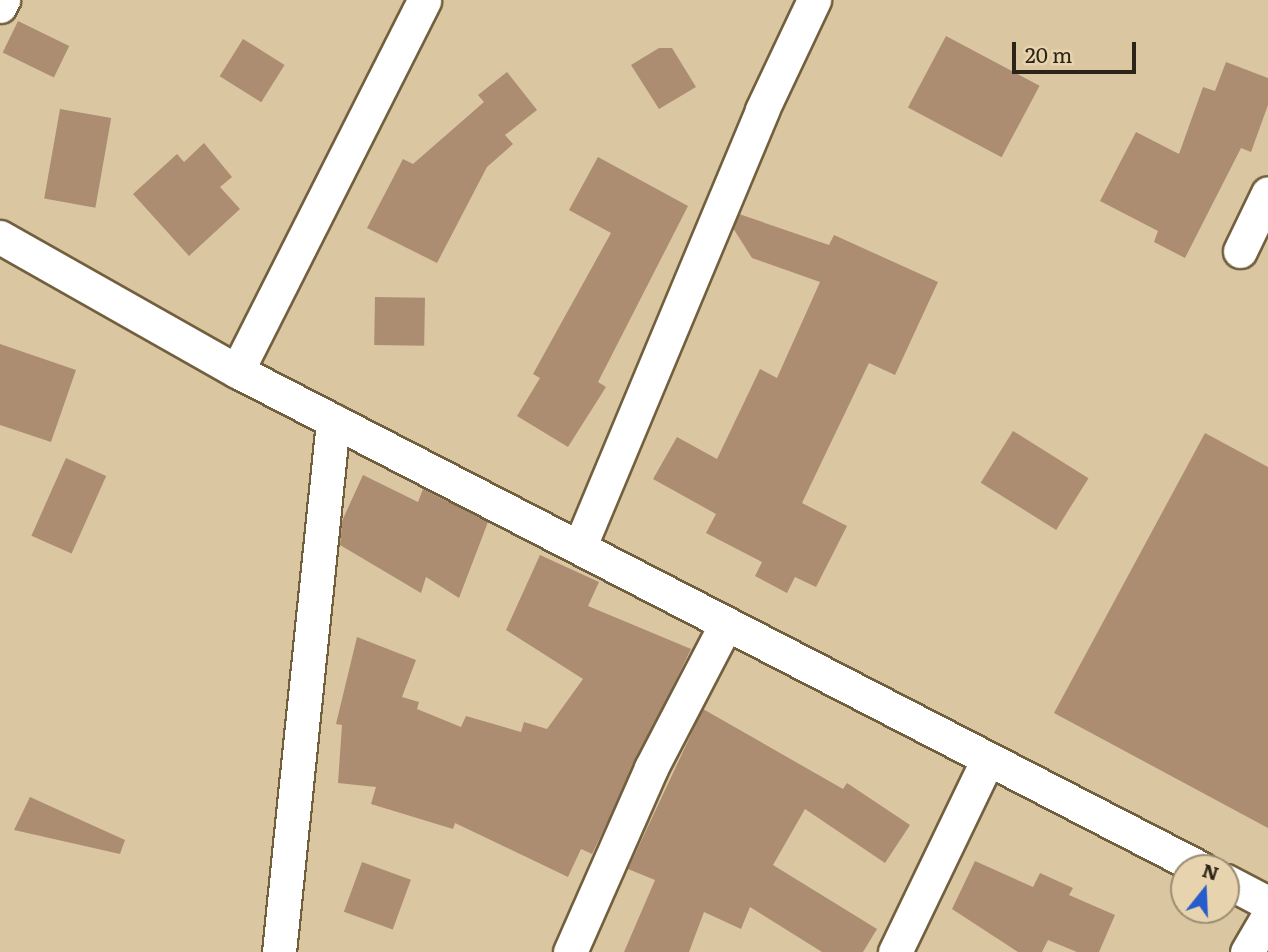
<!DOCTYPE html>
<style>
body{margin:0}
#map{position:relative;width:1268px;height:952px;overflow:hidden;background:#dac6a1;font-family:Literata,serif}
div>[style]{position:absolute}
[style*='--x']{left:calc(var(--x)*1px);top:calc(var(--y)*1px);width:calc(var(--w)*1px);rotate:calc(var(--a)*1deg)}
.building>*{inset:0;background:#ad8d72;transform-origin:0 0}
.roads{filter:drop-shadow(2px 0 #725f3e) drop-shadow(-2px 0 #725f3e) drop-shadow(0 2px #725f3e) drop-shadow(0 -2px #725f3e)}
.street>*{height:33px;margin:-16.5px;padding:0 16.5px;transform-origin:16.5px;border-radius:16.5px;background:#fff}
span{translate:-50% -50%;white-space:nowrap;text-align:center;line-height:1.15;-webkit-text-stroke:5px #e7d3ae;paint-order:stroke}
.north{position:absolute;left:1170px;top:854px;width:70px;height:70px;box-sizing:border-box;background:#e7d3ae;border:2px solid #9c8d71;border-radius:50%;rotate:18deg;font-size:19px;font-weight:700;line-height:28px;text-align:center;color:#2c2416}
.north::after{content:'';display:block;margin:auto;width:24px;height:32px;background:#265dcb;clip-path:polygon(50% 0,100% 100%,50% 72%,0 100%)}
.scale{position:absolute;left:1012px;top:42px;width:124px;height:32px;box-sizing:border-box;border:4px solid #2c2416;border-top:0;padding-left:9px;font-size:21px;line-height:24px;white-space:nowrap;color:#2c2416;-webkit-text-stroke:5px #e7d3ae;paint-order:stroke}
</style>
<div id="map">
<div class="building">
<i style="left:18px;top:21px;width:57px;height:35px;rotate:26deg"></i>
<i style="left:946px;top:36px;width:106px;height:81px;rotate:28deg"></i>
<i style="left:243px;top:39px;width:49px;height:44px;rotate:32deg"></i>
<i style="clip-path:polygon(659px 48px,672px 48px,696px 87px,659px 109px,631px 65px)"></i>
<i style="clip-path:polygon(1226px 62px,1268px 78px,1268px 105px,1251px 152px,1241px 148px,1185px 258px,1154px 242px,1158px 231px,1100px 201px,1136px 132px,1179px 154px,1203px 87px,1215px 91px)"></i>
<i style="clip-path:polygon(507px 72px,537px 110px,505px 135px,513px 144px,487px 167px,437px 263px,367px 228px,403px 159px,413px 164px,484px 102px,478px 95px)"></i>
<i style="left:60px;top:109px;width:52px;height:91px;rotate:10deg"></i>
<i style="clip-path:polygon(204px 143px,232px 177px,220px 187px,240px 209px,189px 256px,133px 194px,177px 154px,184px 162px)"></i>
<i style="clip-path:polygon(598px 157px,688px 206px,598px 382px,606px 387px,568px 447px,517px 416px,540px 378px,533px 374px,611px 233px,569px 210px)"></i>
<i style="clip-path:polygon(739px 214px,829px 245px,834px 235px,938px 282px,895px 375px,869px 363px,802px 503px,847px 526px,816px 587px,795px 577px,787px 593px,755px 576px,762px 562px,706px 533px,716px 514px,653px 479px,677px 437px,717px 459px,760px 369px,777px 378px,820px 282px,752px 258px,733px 228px)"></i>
<i style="left:375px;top:297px;width:50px;height:48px;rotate:1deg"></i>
<i style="clip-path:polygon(0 344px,76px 370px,51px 442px,0 425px)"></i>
<i style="left:1013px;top:431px;width:89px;height:61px;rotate:32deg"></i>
<i style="clip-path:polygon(1205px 433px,1268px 467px,1268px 828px,1054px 713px)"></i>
<i style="left:66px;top:458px;width:44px;height:85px;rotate:24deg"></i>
<i style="clip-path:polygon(363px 475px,418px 502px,423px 489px,488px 522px,459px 598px,426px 577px,421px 593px,340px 545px,342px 521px)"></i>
<i style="clip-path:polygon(540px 555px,599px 582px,588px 606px,691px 649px,592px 854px,581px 849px,568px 877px,455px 823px,453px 829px,371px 804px,376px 787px,338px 783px,342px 725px,336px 724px,357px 637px,416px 660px,402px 697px,419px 702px,417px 709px,461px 727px,466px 716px,521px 732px,524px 722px,547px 729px,583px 679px,506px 630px)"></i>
<i style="clip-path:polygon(703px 709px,843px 789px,847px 783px,910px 825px,885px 863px,805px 809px,773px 865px,877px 929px,863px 952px,822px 952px,750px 907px,741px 929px,704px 912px,689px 952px,624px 952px,655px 880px,628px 869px)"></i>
<i style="clip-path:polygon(30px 797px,125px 840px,120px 854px,14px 830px)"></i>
<i style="clip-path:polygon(975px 861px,1033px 887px,1040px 873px,1073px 888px,1069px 895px,1115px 915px,1099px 952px,1077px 952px,1048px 940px,1042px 952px,1018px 952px,952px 909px)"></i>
<i style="left:362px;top:862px;width:52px;height:53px;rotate:20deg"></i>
</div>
<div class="roads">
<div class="street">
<i style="--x:0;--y:6;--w:7;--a:-63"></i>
<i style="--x:0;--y:237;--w:272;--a:29.5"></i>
<i style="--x:237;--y:371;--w:1084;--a:27.3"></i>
<i style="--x:1240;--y:251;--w:64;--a:-64.2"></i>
<i style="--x:237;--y:371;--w:415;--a:-63.2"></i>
<i style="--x:580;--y:546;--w:472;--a:-67.3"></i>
<i style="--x:762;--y:110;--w:122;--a:-64.7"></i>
<i style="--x:1226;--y:881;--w:47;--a:27.6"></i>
<i style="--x:279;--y:952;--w:534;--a:-84.19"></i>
<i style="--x:570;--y:952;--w:201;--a:-66.2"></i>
<i style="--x:651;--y:768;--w:162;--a:-62.5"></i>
<i style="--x:895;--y:952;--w:214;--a:-64.3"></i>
<i style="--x:1247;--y:952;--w:42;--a:-59.7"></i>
</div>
</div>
<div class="north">N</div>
<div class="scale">20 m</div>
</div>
